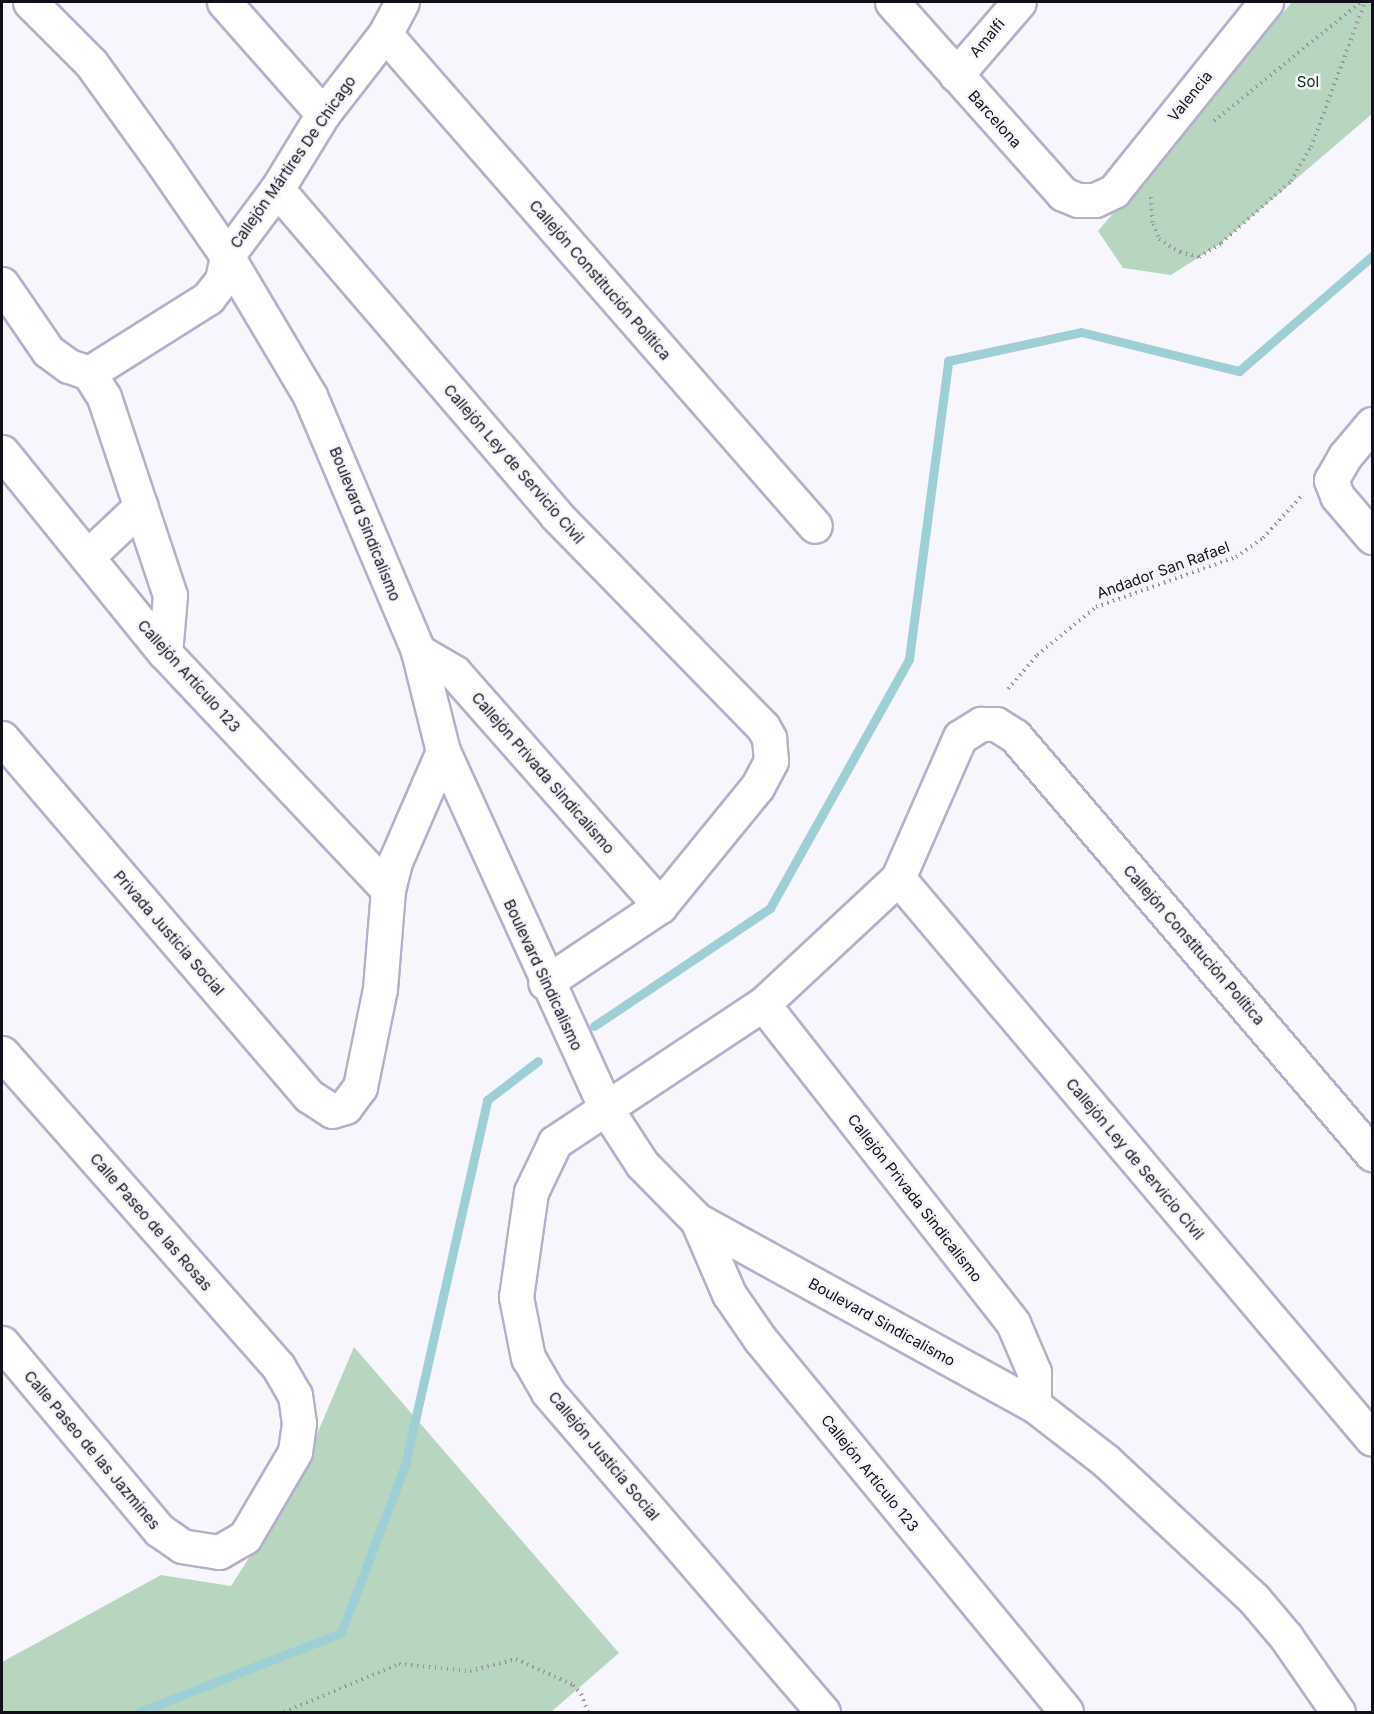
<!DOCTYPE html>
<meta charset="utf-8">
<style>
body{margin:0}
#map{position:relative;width:1374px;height:1714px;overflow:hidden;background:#f8f6fd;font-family:Inter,sans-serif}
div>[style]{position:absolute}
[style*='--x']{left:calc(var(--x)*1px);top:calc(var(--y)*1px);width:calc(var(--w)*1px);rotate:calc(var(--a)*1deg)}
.green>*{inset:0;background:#b8d6bf}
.stream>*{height:9px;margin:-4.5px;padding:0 4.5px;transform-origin:4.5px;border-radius:4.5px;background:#9ecfd5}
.path>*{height:4px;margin-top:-2px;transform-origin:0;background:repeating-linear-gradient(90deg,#98959e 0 1.5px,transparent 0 6px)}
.roads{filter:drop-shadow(2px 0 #b5afcd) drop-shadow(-2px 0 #b5afcd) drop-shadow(0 2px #b5afcd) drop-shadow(0 -2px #b5afcd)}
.minor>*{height:33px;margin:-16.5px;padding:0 16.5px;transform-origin:16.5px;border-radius:16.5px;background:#fff}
span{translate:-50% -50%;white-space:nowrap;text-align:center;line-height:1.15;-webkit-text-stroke:5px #f8f6fd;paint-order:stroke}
.street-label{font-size:15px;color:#120f1a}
.park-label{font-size:15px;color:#073218}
.frame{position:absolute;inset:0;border:3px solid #120f1a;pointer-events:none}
</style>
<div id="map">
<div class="green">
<i style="clip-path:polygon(1292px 2px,1372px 2px,1372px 114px,1221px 243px,1171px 275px,1123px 268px,1098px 231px)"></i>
<i style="clip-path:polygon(354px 1347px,619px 1653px,551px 1712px,2px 1712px,2px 1662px,161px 1575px,231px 1586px,295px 1486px)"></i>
</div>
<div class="stream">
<i style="--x:594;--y:1026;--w:212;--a:-33.8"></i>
<i style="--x:770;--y:908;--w:285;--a:-60.8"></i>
<i style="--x:909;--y:659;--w:301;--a:-82.5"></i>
<i style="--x:948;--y:361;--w:136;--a:-12.3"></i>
<i style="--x:1081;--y:332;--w:163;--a:13.9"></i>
<i style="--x:1239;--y:371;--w:176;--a:-40.8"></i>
<i style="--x:139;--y:1712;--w:217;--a:-21.4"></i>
<i style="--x:341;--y:1633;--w:180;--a:-69.1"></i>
<i style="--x:405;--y:1465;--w:374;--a:-77.3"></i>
<i style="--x:487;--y:1100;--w:64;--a:-37.4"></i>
</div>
<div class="path">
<i style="--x:1214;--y:121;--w:189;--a:-39"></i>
<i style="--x:1151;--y:197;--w:27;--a:86"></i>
<i style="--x:1153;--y:224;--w:16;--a:68"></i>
<i style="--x:1159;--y:239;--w:25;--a:32"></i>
<i style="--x:1180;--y:252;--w:20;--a:15"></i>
<i style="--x:1199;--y:257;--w:26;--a:-32"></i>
<i style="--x:1221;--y:243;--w:94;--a:-41.5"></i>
<i style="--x:1291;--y:181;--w:39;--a:-60"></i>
<i style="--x:1311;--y:147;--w:155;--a:-69.6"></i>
<i style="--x:1008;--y:689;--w:45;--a:-49.5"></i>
<i style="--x:1037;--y:655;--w:76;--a:-39.1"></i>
<i style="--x:1096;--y:607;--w:149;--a:-19.7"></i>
<i style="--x:1236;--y:557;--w:33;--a:-35"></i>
<i style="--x:1263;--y:538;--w:59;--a:-47.7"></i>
<i style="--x:284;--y:1712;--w:125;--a:-22.7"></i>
<i style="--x:399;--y:1664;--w:71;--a:5.6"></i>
<i style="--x:470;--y:1671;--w:48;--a:-14.6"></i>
<i style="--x:516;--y:1659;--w:63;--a:24.5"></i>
<i style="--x:573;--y:1685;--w:12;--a:48"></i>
<i style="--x:581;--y:1694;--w:19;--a:69"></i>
</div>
<div class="roads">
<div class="minor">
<i style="--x:30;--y:2;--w:86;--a:45"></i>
<i style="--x:91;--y:63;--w:111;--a:54.2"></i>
<i style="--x:156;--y:153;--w:125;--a:55.4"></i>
<i style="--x:227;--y:256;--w:163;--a:59.3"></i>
<i style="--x:310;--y:396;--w:277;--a:67"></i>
<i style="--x:418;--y:651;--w:103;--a:76"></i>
<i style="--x:443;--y:751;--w:391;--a:65.5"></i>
<i style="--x:605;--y:1107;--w:68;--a:57"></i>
<i style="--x:642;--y:1164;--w:78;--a:45.5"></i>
<i style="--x:697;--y:1220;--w:384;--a:28.8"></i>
<i style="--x:1034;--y:1405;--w:90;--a:37.8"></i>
<i style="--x:1105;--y:1460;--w:204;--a:43"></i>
<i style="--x:1254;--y:1599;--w:50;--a:49.9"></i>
<i style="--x:1286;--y:1637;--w:91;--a:55.3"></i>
<i style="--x:224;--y:2;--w:149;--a:48.5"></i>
<i style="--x:892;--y:2;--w:257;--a:48.3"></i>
<i style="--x:1063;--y:194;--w:16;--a:22"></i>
<i style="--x:1078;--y:200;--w:17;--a:0"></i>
<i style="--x:1095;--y:200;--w:21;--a:-25"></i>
<i style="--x:1114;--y:191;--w:243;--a:-51.2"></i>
<i style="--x:385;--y:34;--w:653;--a:48.85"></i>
<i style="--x:956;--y:75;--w:96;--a:-49.2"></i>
<i style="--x:277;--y:189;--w:429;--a:49.4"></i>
<i style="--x:556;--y:515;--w:296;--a:45.7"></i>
<i style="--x:763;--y:727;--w:13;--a:61"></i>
<i style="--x:769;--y:738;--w:23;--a:85"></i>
<i style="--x:771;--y:761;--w:30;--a:118"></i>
<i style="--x:757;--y:787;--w:154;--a:129.2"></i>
<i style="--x:660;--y:906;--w:138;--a:146.2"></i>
<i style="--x:2;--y:284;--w:81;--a:55.5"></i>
<i style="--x:48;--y:351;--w:26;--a:36"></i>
<i style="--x:69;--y:366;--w:21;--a:19"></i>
<i style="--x:89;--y:373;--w:28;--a:58"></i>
<i style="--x:104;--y:397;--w:209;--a:71.6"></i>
<i style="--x:170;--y:595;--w:58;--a:94.9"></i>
<i style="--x:89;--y:373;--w:141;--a:-32.2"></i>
<i style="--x:208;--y:298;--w:23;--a:-52"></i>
<i style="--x:222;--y:280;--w:25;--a:-78"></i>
<i style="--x:227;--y:256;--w:84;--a:-53.3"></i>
<i style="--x:277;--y:189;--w:88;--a:-58.5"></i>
<i style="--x:323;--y:114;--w:101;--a:-52.2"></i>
<i style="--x:385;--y:34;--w:36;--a:-62"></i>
<i style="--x:1372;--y:424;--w:42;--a:130.2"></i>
<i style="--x:1345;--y:456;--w:28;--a:120"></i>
<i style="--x:1331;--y:480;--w:17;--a:69"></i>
<i style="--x:1337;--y:496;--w:54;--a:49.5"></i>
<i style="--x:2;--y:452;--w:259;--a:51"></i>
<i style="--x:165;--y:653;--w:325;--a:46.7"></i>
<i style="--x:87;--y:557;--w:74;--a:-43.4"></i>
<i style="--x:418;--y:651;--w:42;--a:30.3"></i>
<i style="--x:454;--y:672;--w:312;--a:48.6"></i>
<i style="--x:2;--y:738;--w:472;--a:49.4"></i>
<i style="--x:309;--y:1096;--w:27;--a:33"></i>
<i style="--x:332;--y:1111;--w:14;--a:-17"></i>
<i style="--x:345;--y:1107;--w:25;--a:-53"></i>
<i style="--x:360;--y:1087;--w:100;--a:-78.5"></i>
<i style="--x:380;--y:989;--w:99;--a:-85.4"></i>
<i style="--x:388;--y:890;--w:29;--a:-76"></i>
<i style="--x:395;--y:862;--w:121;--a:-66.6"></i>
<i style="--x:898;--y:878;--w:734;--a:49.8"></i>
<i style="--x:763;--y:1004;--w:405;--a:51.9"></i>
<i style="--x:1013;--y:1323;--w:53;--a:66.8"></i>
<i style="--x:1034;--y:1372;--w:33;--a:90"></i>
<i style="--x:2;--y:1053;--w:417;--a:48.6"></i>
<i style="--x:278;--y:1366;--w:34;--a:60"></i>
<i style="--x:295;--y:1395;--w:28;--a:82"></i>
<i style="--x:299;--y:1423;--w:29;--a:98"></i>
<i style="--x:295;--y:1452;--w:99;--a:120.5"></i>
<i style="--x:245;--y:1537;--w:30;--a:150"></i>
<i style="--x:219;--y:1552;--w:37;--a:-171"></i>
<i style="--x:182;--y:1546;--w:28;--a:-145"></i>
<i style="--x:159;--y:1530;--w:244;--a:-130"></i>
<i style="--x:697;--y:1220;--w:81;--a:66.6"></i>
<i style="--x:729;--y:1294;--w:55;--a:55.4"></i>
<i style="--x:760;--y:1339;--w:482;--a:50.6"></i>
<i style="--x:823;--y:1712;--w:422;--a:-130.7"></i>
<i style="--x:548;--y:1392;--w:39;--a:-120"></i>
<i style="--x:528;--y:1358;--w:62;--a:-101.1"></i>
<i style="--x:516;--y:1297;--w:106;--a:-81.9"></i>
<i style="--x:531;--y:1192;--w:55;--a:-64.4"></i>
<i style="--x:555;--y:1142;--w:250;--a:-33.6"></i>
<i style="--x:763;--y:1004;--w:185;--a:-43"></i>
<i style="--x:898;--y:878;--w:154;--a:-66.3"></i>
<i style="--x:960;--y:737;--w:25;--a:-32"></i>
<i style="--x:981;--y:724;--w:15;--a:0"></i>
<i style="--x:996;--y:724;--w:22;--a:32"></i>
<i style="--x:1015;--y:736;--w:550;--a:49.5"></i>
</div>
</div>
<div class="street-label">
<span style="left:987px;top:38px;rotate:-50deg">Amalfi</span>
<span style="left:1190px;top:96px;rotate:-51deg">Valencia</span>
<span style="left:995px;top:119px;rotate:48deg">Barcelona</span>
<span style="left:293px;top:162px;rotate:-55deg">Callejón Mártires De Chicago</span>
<span style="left:600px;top:280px;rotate:49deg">Callejón Constitución Política</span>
<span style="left:514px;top:464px;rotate:49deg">Callejón Ley de Servicio Civil</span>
<span style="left:365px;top:524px;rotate:68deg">Boulevard Sindicalismo</span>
<span style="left:1163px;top:570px;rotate:-20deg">Andador San Rafael</span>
<span style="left:189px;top:676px;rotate:48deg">Callejón Artículo 123</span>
<span style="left:543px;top:773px;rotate:49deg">Callejón Privada Sindicalismo</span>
<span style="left:169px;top:933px;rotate:49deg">Privada Justicia Social</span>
<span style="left:1194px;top:945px;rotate:49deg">Callejón Constitución Política</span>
<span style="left:543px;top:975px;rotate:65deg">Boulevard Sindicalismo</span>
<span style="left:1135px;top:1159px;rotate:50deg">Callejón Ley de Servicio Civil</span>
<span style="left:915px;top:1198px;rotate:52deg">Callejón Privada Sindicalismo</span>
<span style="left:151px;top:1222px;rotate:49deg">Calle Paseo de las Rosas</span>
<span style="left:882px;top:1322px;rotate:29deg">Boulevard Sindicalismo</span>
<span style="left:92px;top:1450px;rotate:50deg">Calle Paseo de las Jazmines</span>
<span style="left:604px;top:1456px;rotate:50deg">Callejón Justicia Social</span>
<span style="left:870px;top:1473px;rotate:51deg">Callejón Artículo 123</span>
</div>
<div class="park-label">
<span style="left:1308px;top:82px">Sol</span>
</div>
<div class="frame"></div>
</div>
